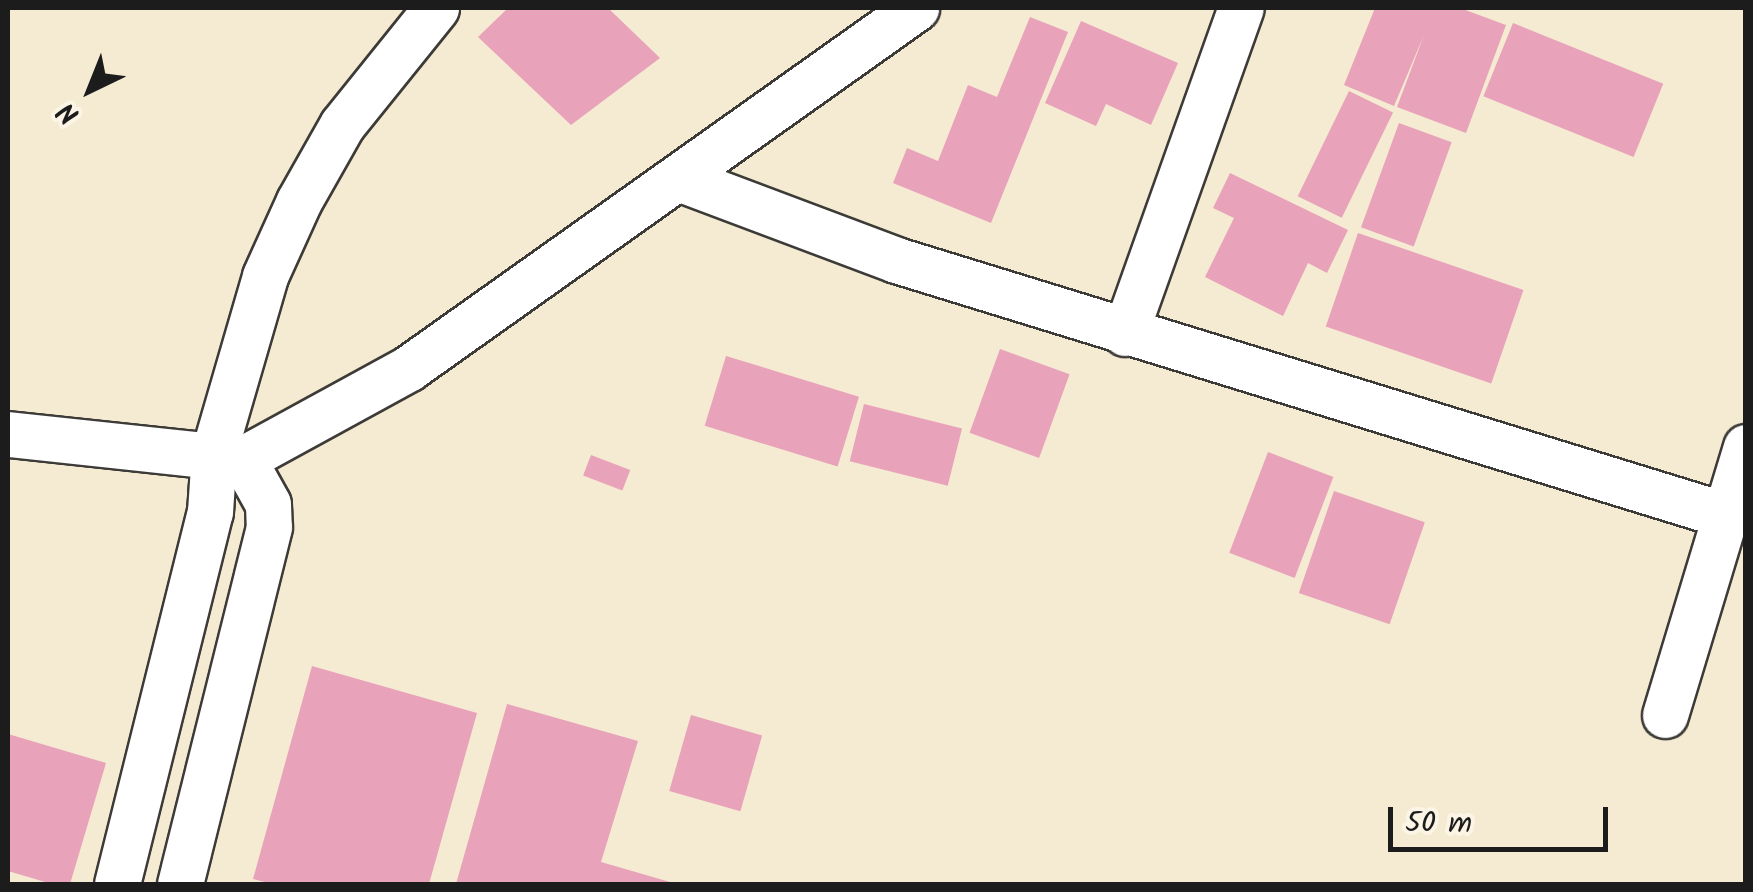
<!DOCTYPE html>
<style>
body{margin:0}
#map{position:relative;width:1753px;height:892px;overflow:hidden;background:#f5ead2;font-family:Kalam,sans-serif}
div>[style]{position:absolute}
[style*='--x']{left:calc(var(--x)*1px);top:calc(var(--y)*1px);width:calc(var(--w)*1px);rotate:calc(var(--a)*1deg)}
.building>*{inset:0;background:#e8a2b9;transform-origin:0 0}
.roads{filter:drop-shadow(2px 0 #3d3b37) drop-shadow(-2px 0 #3d3b37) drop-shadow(0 2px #3d3b37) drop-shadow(0 -2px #3d3b37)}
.minor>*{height:45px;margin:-22.5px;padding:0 22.5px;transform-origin:22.5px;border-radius:22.5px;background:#fff}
span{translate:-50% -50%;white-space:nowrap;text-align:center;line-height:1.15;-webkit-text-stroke:9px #fcf5e5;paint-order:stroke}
.frame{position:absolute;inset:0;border:10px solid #1c1c1c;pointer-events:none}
.north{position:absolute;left:40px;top:40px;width:100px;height:100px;-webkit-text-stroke:8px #fcf5e5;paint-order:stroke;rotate:223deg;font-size:28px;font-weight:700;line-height:40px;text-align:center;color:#1c1c1c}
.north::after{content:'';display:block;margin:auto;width:35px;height:45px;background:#1c1c1c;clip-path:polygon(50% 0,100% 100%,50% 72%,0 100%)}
.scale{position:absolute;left:1388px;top:807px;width:220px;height:45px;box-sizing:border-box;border:5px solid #1c1c1c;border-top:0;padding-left:12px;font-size:30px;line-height:35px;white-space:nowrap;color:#1c1c1c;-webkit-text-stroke:8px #fcf5e5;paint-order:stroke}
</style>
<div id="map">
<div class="building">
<i style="clip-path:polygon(508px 8px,608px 8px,660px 58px,571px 125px,478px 37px)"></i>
<i style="clip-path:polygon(1375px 8px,1460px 8px,1506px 25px,1466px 133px,1397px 107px,1424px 35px,1394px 106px,1344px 85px)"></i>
<i style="clip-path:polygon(1030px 17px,1068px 32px,991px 223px,893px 183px,907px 148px,938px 161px,968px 85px,997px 97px)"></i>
<i style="clip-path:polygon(1081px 21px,1178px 63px,1151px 125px,1106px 104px,1096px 126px,1045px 103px)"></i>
<i style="left:1513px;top:23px;width:162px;height:79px;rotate:22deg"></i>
<i style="left:1349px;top:91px;width:49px;height:117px;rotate:26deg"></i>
<i style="left:1399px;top:123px;width:56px;height:111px;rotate:20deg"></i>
<i style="clip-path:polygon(1230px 173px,1348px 230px,1327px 273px,1308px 263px,1283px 316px,1205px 277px,1234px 218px,1213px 208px)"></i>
<i style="left:1358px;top:233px;width:175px;height:99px;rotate:19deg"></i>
<i style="left:1000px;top:349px;width:74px;height:89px;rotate:20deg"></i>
<i style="left:726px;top:356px;width:139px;height:73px;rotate:17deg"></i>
<i style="left:864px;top:404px;width:101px;height:59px;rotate:14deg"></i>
<i style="left:1268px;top:452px;width:70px;height:108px;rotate:21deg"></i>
<i style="left:591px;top:455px;width:42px;height:22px;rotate:21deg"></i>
<i style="left:1334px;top:491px;width:96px;height:108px;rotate:19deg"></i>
<i style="clip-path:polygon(312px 666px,477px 713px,429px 884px,272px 884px,253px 879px)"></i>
<i style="clip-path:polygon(507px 704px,638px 741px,601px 862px,677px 884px,456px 884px)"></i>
<i style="left:691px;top:715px;width:74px;height:79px;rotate:16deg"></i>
<i style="clip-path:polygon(8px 734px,106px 763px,70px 884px,52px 884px,8px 871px)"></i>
</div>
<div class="roads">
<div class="minor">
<i style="--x:681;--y:179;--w:230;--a:20.6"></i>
<i style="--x:896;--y:260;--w:867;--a:17.1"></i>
<i style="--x:1125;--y:333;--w:345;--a:-70.4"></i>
<i style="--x:8;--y:434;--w:236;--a:6.1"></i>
<i style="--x:243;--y:459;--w:51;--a:60.9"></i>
<i style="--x:268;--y:504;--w:23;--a:88"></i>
<i style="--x:269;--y:527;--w:368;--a:104"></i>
<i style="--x:243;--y:459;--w:189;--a:-28.7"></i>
<i style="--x:409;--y:368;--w:622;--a:-35.38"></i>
<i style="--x:1665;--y:715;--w:280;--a:-73.2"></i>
<i style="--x:117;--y:884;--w:383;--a:-76"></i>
<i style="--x:210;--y:512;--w:60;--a:-86.2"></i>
<i style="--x:214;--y:452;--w:183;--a:-73.8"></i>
<i style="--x:265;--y:276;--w:82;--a:-65.6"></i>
<i style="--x:299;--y:201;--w:87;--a:-60.5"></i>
<i style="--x:342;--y:125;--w:150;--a:-51.2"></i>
</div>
</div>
<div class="frame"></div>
<div class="north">N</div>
<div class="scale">50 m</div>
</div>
